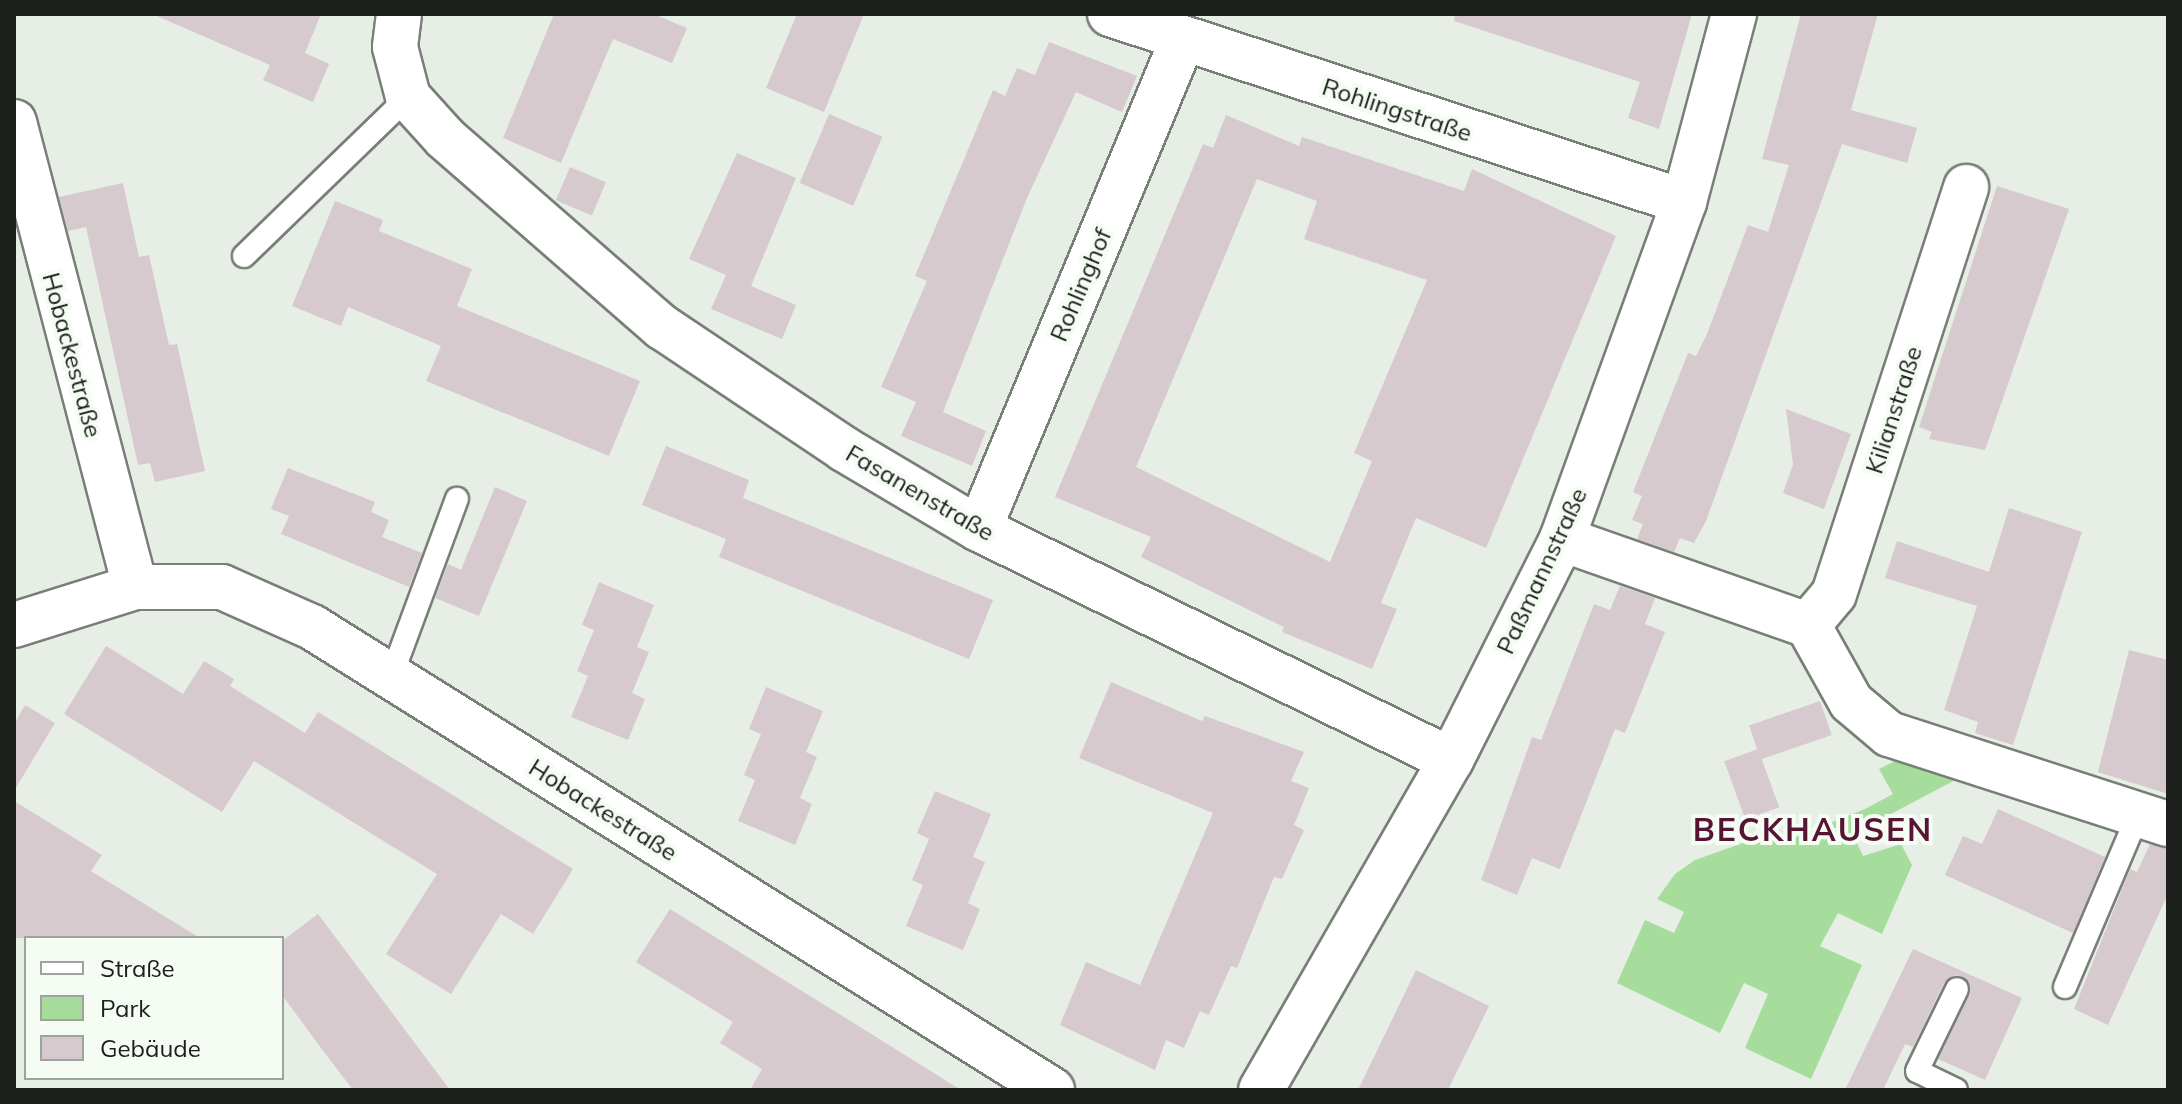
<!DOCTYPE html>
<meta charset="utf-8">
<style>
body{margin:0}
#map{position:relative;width:2182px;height:1104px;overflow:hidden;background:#e7eee6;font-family:Mulish,sans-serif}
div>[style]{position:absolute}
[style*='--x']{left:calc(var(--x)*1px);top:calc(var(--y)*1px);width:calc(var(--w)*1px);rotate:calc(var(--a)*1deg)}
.green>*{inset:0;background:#a6dc9c}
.building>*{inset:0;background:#d6cace;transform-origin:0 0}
.roads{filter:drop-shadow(2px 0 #787f77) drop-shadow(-2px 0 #787f77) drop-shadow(0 2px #787f77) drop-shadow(0 -2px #787f77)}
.service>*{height:22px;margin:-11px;padding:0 11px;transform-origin:11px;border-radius:11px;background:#fff}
.minor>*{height:44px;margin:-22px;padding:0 22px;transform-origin:22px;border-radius:22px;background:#fff}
span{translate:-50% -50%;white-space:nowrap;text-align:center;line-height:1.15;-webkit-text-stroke:8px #f4fcf3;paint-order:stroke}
.street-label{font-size:24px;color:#1c1f1b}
.district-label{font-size:32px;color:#561532;font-weight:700;letter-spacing:2px}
.frame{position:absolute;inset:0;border:16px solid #1c1f1b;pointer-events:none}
.legend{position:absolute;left:24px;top:936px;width:260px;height:144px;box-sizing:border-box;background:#f4fcf3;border:2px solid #9ea49d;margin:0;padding:10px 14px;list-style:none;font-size:24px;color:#1c1f1b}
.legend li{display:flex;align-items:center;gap:16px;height:40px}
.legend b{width:40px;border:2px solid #9ea49d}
</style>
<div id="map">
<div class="green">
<i style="clip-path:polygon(1901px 758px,1961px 777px,1853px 834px,1863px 856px,1901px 844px,1912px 865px,1882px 934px,1838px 913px,1820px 946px,1862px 965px,1811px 1079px,1745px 1048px,1768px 994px,1744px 983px,1720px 1033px,1617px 983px,1645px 920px,1674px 933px,1684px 912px,1657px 899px,1675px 874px,1695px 860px,1780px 830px,1786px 841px,1865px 809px,1893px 794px,1879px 769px)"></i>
</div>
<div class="building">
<i style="clip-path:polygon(152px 14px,321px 14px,305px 53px,329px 64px,313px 102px,263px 80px,270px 65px)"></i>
<i style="clip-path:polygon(554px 14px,653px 14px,687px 28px,672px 63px,613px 39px,561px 163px,503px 138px)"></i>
<i style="clip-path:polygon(797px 14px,864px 14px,824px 112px,766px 88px)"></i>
<i style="clip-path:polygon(1455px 14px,1692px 14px,1659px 129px,1628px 118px,1640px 82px,1454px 21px)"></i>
<i style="clip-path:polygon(1801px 14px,1878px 14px,1851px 110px,1917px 128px,1907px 163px,1842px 144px,1706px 521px,1694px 543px,1680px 538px,1674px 552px,1637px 539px,1643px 524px,1632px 520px,1642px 496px,1633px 492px,1688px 353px,1696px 356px,1707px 334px,1748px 225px,1768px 232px,1789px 165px,1762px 159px)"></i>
<i style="clip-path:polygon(1049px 42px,1137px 76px,1122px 112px,1076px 92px,1027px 198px,943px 412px,986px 431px,972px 466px,901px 436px,916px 402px,881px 387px,927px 281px,915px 276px,993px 90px,1005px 96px,1017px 68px,1035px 75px)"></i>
<i style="left:829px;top:114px;width:58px;height:75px;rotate:23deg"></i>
<i style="clip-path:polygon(evenodd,1226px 115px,1299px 146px,1302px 137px,1464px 191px,1472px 169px,1616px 236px,1486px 548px,1416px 518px,1381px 603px,1397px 609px,1372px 669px,1282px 632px,1284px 627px,1141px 557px,1151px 537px,1055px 497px,1203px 144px,1213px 148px,1226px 115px,1257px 179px,1317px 201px,1304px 239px,1427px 280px,1354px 453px,1372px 461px,1330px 562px,1136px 467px,1257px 179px)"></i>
<i style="clip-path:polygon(737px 153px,796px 178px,751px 286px,796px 305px,782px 339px,711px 309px,726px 275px,689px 259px)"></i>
<i style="left:570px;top:167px;width:39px;height:36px;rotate:23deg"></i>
<i style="clip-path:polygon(123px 183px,139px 257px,149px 255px,169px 345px,177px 344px,205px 471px,155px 482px,150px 463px,138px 465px,86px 227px,68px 231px,59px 197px)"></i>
<i style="clip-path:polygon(1997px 186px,2069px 209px,1985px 450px,1929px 439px,1932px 432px,1919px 427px)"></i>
<i style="clip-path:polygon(335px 201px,383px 220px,379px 231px,472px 269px,457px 306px,640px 381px,609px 456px,426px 381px,441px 346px,348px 307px,341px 326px,292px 306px)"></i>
<i style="clip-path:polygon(1786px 409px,1851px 434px,1824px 509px,1783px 493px,1793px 465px)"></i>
<i style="clip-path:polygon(666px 446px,749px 480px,743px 498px,993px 600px,969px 659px,719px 557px,726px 539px,642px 505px)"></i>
<i style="clip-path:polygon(288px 468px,375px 502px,371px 512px,389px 520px,382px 537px,422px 553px,409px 587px,281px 534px,289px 516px,271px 509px)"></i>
<i style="clip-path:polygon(495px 487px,527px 501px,479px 616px,435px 598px,448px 564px,461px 570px)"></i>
<i style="clip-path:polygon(2009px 508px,2082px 532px,2013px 745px,1975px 733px,1978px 722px,1944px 710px,1977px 606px,1885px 578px,1897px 541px,1989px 572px)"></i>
<i style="clip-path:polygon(599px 582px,654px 605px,637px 647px,649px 652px,632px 693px,645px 699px,628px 740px,571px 717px,588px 676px,577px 671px,594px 630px,582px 625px)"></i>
<i style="clip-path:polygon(1620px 586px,1655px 598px,1645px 624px,1665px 632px,1625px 733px,1615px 729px,1560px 869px,1532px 858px,1517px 895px,1481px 880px,1532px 737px,1541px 740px,1594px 604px,1610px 610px)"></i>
<i style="clip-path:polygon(106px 646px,183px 694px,204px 661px,234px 679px,230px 686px,305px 733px,318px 712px,573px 869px,533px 934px,501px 914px,451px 994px,386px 954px,437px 874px,254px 761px,222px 812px,64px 714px)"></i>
<i style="clip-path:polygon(2129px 650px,2168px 660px,2168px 794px,2098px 772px)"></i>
<i style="clip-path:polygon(1111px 682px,1202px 721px,1205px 716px,1304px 752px,1291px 781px,1309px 788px,1294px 825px,1304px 830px,1282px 879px,1274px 877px,1237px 968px,1231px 966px,1209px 1015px,1200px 1011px,1184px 1048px,1166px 1040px,1155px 1070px,1060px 1025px,1086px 962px,1140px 985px,1213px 813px,1079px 758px)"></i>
<i style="clip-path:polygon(766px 687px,823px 711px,806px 752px,817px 757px,800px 798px,812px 804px,795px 845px,738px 821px,755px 780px,744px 775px,761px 734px,749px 729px)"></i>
<i style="left:1820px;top:701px;width:36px;height:75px;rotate:71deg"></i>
<i style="clip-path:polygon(25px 705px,55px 723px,14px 791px,14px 724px)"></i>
<i style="left:1758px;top:749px;width:62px;height:36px;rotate:70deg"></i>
<i style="clip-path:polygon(935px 791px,991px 814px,973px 857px,985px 862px,968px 903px,980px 909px,963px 950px,906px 926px,923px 885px,912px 880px,929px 839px,917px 833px)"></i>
<i style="clip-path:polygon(14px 801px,102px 855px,91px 871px,200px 938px,14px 938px)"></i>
<i style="clip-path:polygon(1998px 809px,2105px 857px,2073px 933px,1945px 875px,1963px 836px,1982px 844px)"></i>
<i style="clip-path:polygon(2150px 844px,2168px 848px,2168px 894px,2108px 1025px,2074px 1009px,2130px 869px,2137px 872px)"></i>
<i style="clip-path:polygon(670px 909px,889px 1045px,961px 1090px,750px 1090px,762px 1069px,720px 1043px,733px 1022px,636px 962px)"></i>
<i style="clip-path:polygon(318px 914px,450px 1090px,353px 1090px,321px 1048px,282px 995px,282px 941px)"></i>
<i style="clip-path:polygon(1913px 949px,2022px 998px,1985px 1080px,1938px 1059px,1970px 994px,1969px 982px,1957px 975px,1944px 983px,1913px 1047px,1905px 1044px,1883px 1090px,1845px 1090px)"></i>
<i style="clip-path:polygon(1416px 970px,1489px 1006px,1448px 1090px,1358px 1090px)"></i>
</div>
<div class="roads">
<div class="service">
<i style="--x:244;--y:256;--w:228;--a:-44.1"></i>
<i style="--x:391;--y:677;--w:190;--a:-69.7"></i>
<i style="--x:2065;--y:987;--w:187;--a:-67"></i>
<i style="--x:1956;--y:1090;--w:43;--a:-154"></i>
<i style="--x:1917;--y:1071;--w:91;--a:-64"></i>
</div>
<div class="minor">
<i style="--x:399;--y:14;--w:33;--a:97"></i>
<i style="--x:395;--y:47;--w:52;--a:75.4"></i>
<i style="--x:408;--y:97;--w:55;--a:47.9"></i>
<i style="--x:445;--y:138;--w:288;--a:41.1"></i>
<i style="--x:662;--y:327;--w:219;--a:33.8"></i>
<i style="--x:844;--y:449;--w:157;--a:30.7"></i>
<i style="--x:979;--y:529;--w:525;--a:26.08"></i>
<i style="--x:1110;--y:14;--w:604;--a:18.13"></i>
<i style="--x:14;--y:122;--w:480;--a:75.4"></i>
<i style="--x:979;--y:529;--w:529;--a:-67.41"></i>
<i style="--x:1562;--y:539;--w:261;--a:19.3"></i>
<i style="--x:1808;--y:625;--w:40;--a:-50"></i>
<i style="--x:1834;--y:594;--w:428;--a:-72"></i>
<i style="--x:14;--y:625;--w:127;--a:-17.4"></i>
<i style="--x:135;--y:587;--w:87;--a:0"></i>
<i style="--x:222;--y:587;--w:98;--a:24"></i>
<i style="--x:312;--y:627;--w:873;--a:32.03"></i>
<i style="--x:1808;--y:625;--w:88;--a:60.8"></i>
<i style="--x:1851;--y:702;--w:50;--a:40.1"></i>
<i style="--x:1889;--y:734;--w:293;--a:17.9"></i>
<i style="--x:1261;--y:1090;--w:381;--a:-60.1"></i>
<i style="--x:1451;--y:760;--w:247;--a:-63.3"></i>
<i style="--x:1562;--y:539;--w:358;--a:-70.1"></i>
<i style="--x:1684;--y:202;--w:195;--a:-75.1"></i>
</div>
</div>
<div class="street-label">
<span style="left:1397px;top:110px;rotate:18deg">Rohlingstraße</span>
<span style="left:1081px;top:285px;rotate:-67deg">Rohlinghof</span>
<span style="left:72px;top:355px;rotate:75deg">Hobackestraße</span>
<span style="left:1894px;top:410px;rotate:-72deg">Kilianstraße</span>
<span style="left:920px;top:493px;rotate:30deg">Fasanenstraße</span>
<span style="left:1542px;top:571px;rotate:-65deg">Paßmannstraße</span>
<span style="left:603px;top:810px;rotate:32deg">Hobackestraße</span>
</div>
<div class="district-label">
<span style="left:1813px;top:829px">BECKHAUSEN</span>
</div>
<div class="frame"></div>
<ul class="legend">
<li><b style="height:10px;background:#fff"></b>Straße</li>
<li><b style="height:22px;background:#a6dc9c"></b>Park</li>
<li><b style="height:22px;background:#d6cace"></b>Gebäude</li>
</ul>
</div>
